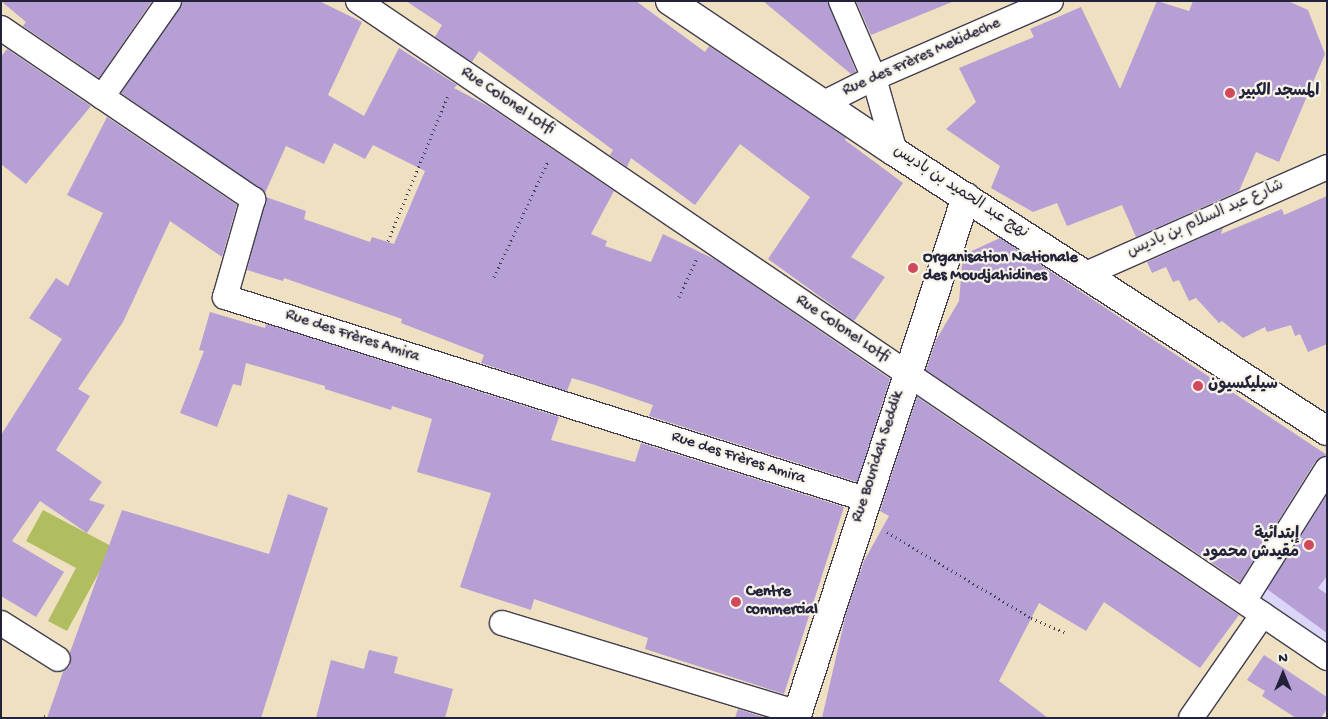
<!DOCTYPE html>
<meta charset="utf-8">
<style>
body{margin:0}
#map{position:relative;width:1328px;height:719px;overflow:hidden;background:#efe0c1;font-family:"Gochi Hand","Playpen Sans Arabic",sans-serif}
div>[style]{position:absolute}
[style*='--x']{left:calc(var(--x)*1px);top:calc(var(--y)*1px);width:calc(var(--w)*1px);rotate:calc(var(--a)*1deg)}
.built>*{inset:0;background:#dbd6f7}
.green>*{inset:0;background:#b0be61}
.building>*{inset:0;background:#b59fd5}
.path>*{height:3px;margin-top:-1.5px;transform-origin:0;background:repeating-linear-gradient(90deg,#413e4f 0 1px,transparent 0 5px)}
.roads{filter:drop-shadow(1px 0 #413e4f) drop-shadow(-1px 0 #413e4f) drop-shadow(0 1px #413e4f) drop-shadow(0 -1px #413e4f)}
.street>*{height:24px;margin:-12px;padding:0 12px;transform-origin:12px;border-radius:12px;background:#fff}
.secondary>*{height:28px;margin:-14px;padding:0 14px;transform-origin:14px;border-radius:14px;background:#fff}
.primary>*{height:28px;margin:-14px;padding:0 14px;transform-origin:14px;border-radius:14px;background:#fff}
.dots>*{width:14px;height:14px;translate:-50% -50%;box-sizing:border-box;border:2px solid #f7f3e8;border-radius:50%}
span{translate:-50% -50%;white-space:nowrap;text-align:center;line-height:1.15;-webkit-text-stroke:4.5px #f7f3e8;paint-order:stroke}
.street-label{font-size:16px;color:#22223b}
.poi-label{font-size:16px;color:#22223b;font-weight:700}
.left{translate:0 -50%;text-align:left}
.right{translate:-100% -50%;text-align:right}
.frame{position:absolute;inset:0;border:2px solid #22223b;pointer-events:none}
.north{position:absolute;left:1258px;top:649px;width:50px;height:50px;-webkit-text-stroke:4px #f7f3e8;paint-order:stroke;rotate:0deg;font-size:14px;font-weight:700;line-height:20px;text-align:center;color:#22223b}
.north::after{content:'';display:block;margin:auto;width:18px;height:22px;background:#22223b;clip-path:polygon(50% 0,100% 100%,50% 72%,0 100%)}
</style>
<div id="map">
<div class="built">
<i style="clip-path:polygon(1327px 492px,1327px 642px,1258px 597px)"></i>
</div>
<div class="green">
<i style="clip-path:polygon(43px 510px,113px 547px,67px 631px,48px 621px,76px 568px,26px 541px)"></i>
</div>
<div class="building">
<i style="clip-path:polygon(1px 1px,152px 1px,99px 78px,23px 26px,26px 22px)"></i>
<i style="clip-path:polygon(183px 1px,319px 1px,362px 22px,328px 95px,364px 116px,399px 48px,457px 85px,454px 88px,488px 106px,614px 191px,591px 234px,607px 241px,605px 246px,651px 262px,663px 234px,716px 260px,890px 379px,857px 482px,649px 416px,653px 405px,595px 385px,572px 378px,567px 391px,481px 363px,484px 355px,401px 323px,402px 319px,284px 278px,283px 281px,247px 270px,266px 197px,306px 211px,304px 219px,370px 242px,372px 237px,394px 244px,425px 171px,373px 145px,365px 159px,334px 143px,324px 164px,286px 146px,265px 193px,121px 93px)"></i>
<i style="clip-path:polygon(406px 1px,636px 1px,705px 52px,709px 46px,846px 138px,845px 140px,903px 183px,851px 257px,885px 277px,854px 321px,768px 259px,810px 197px,740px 144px,695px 205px,631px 158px,627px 167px,610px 155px,613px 150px,479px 51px,472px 62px,435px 37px,442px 25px)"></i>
<i style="clip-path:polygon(763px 1px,828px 1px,856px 72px,851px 74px)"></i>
<i style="clip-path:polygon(856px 1px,952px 1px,952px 2px,871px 35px)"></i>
<i style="clip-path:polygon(1157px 1px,1189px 11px,1193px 1px,1288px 1px,1308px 10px,1325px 54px,1279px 162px,1256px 152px,1239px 191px,1136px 237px,1122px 205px,1067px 226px,1057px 203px,1033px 212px,991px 188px,1000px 166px,946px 129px,976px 102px,959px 68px,1034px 37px,1030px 29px,1081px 7px,1120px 89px)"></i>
<i style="clip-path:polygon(7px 49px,91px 106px,26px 184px,1px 164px,1px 57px)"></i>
<i style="clip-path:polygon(107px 117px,237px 205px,222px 257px,170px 221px,123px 322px,78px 389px,90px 396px,56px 450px,102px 482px,89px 500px,105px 505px,87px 533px,40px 501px,12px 541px,64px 572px,36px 617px,1px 596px,1px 435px,62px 339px,29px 318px,56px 278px,68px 286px,103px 213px,67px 195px)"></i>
<i style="clip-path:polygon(1327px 196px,1327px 344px,1308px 352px,1300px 334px,1295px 336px,1291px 325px,1267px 332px,1265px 327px,1243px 338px,1222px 321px,1219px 323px,1196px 298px,1189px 301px,1179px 280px,1173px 282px,1166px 267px,1152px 273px,1147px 262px,1223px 228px,1221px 234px,1282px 209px,1284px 215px)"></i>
<i style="clip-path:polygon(1000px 238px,1327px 455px,1315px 462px,1240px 582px,926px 370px,936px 340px,959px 301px,963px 255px)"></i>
<i style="clip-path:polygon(210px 312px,265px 328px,266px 324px,559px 417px,551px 440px,635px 462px,641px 443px,844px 507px,784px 694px,645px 649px,648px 638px,534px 599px,531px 610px,460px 587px,491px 493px,417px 472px,432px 419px,392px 406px,391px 410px,325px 389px,325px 386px,246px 363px,241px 386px,233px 384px,217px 427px,180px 413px,204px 351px,199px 350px)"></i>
<i style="clip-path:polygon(917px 397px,1239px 615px,1200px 668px,1104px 602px,1086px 631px,1039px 603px,999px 681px,1048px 718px,822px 718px,846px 614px,864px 561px,889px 516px,880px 511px)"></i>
<i style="clip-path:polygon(288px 494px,328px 508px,261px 718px,47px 718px,63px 672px,70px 666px,70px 652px,122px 510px,269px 554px)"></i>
<i style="clip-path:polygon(1327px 495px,1327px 576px,1318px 588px,1327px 594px,1327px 633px,1267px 589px)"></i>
<i style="clip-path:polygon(369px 650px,398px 657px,394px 673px,453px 689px,445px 718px,316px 718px,331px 660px,364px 669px)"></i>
<i style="clip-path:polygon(1264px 655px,1327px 697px,1327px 709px,1321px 718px,1296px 718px,1262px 696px,1265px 691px,1247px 680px)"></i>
<i style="clip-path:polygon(738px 709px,766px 718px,735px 718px)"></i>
</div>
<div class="path">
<i style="--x:388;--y:241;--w:160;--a:-67.6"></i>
<i style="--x:494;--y:277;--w:128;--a:-65"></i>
<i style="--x:679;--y:297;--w:41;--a:-65.3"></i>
<i style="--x:887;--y:532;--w:168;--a:30.8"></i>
<i style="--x:1031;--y:618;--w:39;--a:23"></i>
<i style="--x:44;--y:716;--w:5;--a:22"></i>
</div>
<div class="roads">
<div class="street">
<i style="--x:358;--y:1;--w:1171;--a:34.14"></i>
<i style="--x:841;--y:1;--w:84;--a:66.8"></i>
<i style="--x:874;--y:78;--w:77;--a:74.2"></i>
<i style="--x:1;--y:28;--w:305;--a:34.2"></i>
<i style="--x:253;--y:199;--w:102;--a:105.9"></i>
<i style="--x:225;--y:297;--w:671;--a:17.52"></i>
<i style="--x:102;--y:97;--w:117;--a:-55.1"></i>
<i style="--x:822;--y:104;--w:58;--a:-26.6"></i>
<i style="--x:874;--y:78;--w:193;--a:-23.5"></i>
<i style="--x:1086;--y:274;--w:264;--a:-23.9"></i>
<i style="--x:1244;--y:601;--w:156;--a:-57.8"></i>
<i style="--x:1;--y:623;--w:67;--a:32.3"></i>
<i style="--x:502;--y:623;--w:309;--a:16.9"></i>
<i style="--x:1191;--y:718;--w:126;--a:-55.3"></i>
</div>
<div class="secondary">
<i style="--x:796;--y:718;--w:548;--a:-71.93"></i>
</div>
<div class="primary">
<i style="--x:670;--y:1;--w:271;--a:33.9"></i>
<i style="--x:895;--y:152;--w:514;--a:32.86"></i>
</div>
</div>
<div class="dots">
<i style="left:1230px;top:93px;background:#d1495b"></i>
<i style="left:913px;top:268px;background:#d1495b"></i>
<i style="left:1198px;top:386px;background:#d1495b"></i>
<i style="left:1309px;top:545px;background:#d1495b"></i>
<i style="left:736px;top:602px;background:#d1495b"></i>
</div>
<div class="street-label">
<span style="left:922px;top:58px;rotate:-24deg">Rue des Frères Mekideche</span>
<span style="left:507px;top:102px;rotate:34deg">Rue Colonel Lotfi</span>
<span style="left:960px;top:193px;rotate:33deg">نهج عبد الحميد بن باديس</span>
<span style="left:1206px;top:220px;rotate:-24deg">شارع عبد السلام بن باديس</span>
<span style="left:842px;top:330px;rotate:34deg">Rue Colonel Lotfi</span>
<span style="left:352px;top:337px;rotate:18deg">Rue des Frères Amira</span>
<span style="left:879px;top:457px;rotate:-72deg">Rue Bouridah Seddik</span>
<span style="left:738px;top:459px;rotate:18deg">Rue des Frères Amira</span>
</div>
<div class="poi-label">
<span class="left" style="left:1240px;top:93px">المسجد الكبير</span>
<span class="left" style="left:923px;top:268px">Organisation Nationale<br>des Moudjahidines</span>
<span class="left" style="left:1208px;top:386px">سيليكسيون</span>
<span class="right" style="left:1299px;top:545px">إبتدائية<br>مقيدش محمود</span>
<span class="left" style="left:746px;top:602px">Centre<br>commercial</span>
</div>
<div class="frame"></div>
<div class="north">N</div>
</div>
